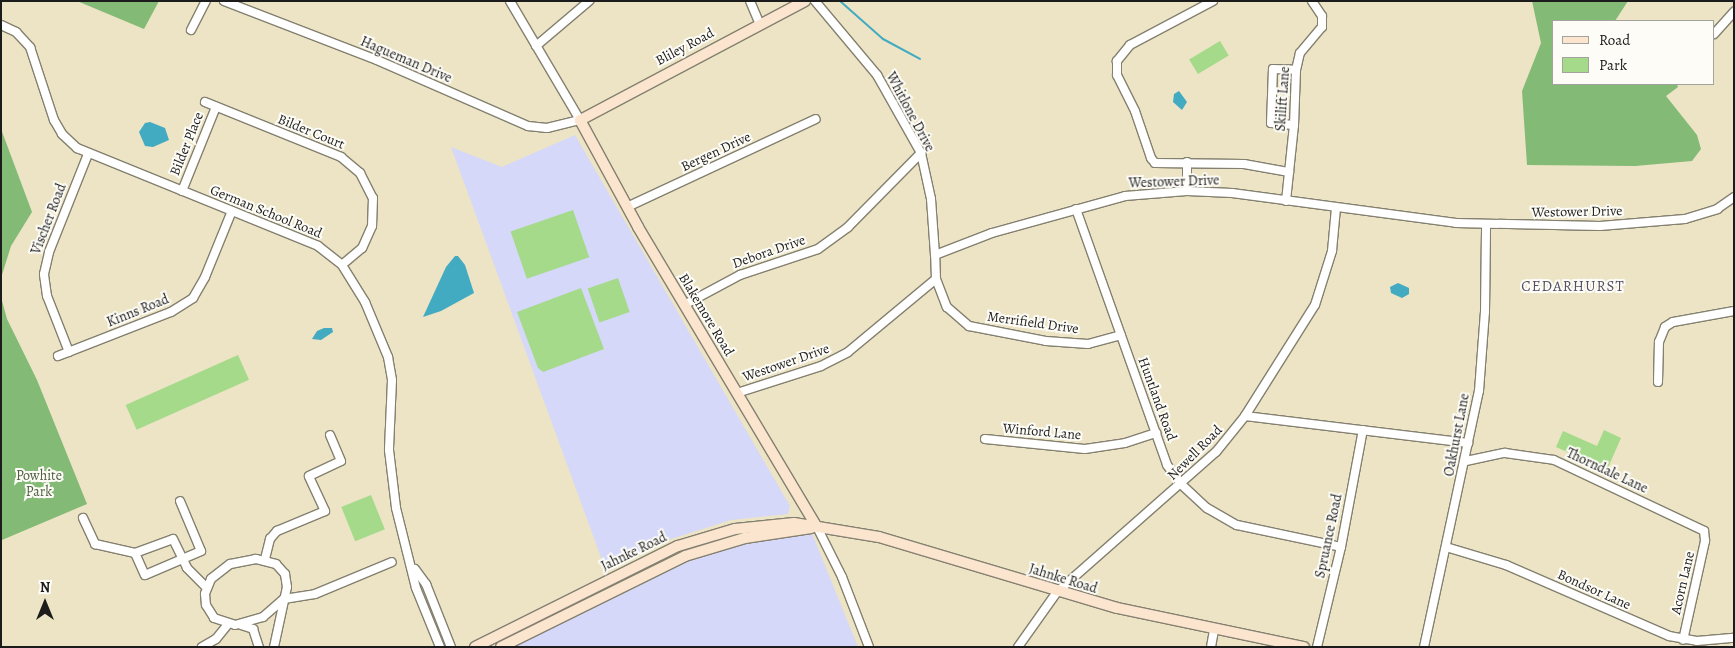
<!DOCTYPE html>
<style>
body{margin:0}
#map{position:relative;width:1735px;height:648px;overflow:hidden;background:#ece4c4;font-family:Alegreya,serif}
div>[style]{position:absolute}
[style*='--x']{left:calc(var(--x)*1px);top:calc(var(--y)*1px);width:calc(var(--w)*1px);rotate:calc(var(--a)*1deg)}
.built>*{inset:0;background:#d5d8f9}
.green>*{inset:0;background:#a4da8a;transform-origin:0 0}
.forest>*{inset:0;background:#83ba76}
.water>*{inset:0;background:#42aac1}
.stream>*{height:2px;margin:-1px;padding:0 1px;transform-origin:1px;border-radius:1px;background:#42aac1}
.roads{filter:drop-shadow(1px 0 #848070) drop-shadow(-1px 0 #848070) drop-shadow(0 1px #848070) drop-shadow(0 -1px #848070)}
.street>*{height:8px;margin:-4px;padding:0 4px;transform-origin:4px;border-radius:4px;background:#fff}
.secondary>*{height:10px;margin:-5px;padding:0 5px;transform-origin:5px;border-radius:5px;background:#fbe5cf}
span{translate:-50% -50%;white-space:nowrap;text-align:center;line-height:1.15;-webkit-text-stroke:4px #fdfcf7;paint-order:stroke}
.street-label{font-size:14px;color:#1c1c1c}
.park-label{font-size:14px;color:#4c5e42}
.neighbourhood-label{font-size:15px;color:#565062;letter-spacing:1px}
.frame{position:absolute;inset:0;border:2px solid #1c1c1c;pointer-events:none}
.legend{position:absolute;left:1552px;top:20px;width:162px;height:65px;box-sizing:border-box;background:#fdfcf7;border:1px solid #a3a29f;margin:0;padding:6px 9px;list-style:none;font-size:15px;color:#1c1c1c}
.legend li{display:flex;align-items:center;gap:10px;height:25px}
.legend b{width:25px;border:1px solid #a3a29f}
.north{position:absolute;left:20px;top:578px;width:50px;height:50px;-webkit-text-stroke:4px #fdfcf7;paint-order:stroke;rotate:0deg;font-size:14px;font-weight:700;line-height:20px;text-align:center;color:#1c1c1c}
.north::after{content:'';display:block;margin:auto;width:18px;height:22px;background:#1c1c1c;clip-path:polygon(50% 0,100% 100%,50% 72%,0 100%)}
</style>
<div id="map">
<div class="built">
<i style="clip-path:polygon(575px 135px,790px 506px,788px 514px,731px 520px,668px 540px,606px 571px,451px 147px,502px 167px)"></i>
<i style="clip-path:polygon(807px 521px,858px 647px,495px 647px,671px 552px,732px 528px)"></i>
</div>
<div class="green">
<i style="left:1220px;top:41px;width:17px;height:36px;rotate:59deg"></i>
<i style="left:573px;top:210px;width:50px;height:66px;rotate:71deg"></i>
<i style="left:618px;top:278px;width:36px;height:32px;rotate:71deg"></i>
<i style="clip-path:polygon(581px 288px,604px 349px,543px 372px,538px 368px,517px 312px)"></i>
<i style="left:238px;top:355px;width:27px;height:123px;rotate:66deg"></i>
<i style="clip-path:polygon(1604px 430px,1621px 438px,1607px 470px,1556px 447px,1563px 431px,1597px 446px)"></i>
<i style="left:371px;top:495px;width:37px;height:32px;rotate:68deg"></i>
</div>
<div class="forest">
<i style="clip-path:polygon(77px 1px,159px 1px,144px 29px)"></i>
<i style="clip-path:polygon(1532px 1px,1628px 1px,1615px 21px,1554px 21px,1554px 84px,1677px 84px,1678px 87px,1666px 96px,1697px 135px,1701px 149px,1692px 161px,1635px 166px,1527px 165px,1522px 91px,1541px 43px)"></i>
<i style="clip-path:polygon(1px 129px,32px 212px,11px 246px,1px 278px)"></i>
<i style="clip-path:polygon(1px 297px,7px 319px,37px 380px,87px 504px,2px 540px)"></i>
</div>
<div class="water">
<i style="clip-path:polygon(1179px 91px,1187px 102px,1182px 110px,1173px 102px,1174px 94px)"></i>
<i style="clip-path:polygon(150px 122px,165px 128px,169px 140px,153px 147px,145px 146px,139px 132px,145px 123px)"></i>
<i style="clip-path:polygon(455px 256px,458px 256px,465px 265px,474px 293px,441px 311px,423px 317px,446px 267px)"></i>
<i style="clip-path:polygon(1398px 283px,1409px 288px,1409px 294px,1402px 298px,1391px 293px,1390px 287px)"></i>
<i style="clip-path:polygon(324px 328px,332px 328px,333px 332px,321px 340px,312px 339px,317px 331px)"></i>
</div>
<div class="stream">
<i style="--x:840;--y:1;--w:57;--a:41.5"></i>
<i style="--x:883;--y:39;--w:42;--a:28.4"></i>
</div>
<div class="roads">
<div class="street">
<i style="--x:224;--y:1;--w:164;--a:21.1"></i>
<i style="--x:377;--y:60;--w:165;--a:23.6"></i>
<i style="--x:528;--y:126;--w:19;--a:6"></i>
<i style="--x:547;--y:128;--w:34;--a:-14"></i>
<i style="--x:580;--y:120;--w:138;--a:-120.5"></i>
<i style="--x:750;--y:1;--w:25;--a:67"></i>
<i style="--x:815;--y:1;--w:97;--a:50"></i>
<i style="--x:877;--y:75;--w:90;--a:60.6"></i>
<i style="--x:921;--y:153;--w:47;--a:77.7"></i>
<i style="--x:931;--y:199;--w:56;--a:85.9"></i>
<i style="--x:1213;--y:1;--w:94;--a:152.1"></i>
<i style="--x:1130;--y:45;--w:21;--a:129"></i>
<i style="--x:1117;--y:61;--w:14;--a:90"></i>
<i style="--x:1117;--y:75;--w:40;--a:63.4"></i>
<i style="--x:1135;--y:111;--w:50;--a:71.2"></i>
<i style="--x:1151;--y:158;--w:6;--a:51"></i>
<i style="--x:1155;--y:163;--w:89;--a:0.6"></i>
<i style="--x:1244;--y:164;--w:46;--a:10.1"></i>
<i style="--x:1;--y:25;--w:17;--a:25"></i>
<i style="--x:16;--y:32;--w:21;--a:47"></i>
<i style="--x:30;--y:47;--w:77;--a:71.8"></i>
<i style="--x:54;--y:120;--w:16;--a:60"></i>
<i style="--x:62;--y:134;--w:21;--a:43"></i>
<i style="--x:77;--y:148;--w:260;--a:22.1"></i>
<i style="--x:318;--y:246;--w:31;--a:38"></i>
<i style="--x:342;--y:265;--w:44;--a:58.1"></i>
<i style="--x:365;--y:302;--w:60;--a:67.3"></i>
<i style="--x:388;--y:357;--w:23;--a:80"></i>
<i style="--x:392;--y:380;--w:70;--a:92.5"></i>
<i style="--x:389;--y:450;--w:58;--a:83.1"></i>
<i style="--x:396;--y:508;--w:82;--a:76"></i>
<i style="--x:416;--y:588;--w:64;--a:67.9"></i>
<i style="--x:191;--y:30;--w:33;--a:-63"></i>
<i style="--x:1714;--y:34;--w:30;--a:-48"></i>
<i style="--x:536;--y:46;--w:70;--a:-40.3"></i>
<i style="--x:205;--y:102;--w:147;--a:22"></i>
<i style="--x:341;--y:157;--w:25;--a:40"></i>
<i style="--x:360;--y:173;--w:28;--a:63"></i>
<i style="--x:373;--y:198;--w:28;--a:92"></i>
<i style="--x:372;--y:226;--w:24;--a:114"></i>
<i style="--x:362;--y:248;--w:26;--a:140"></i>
<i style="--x:1294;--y:125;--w:23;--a:-175"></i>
<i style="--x:1271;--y:123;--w:54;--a:-87.9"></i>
<i style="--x:1273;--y:69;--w:23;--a:2"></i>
<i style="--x:182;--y:191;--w:91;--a:-68"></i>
<i style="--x:1187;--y:191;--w:29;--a:-90"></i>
<i style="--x:1286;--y:201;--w:76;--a:-84"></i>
<i style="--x:1294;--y:125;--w:55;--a:-87.9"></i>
<i style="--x:1296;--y:70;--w:17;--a:-77"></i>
<i style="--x:1300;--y:53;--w:34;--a:-50"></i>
<i style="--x:1322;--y:27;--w:11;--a:-90"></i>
<i style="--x:1322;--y:16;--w:18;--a:-124"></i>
<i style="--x:627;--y:207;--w:208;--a:-25"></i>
<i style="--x:1076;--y:209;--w:272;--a:70.4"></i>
<i style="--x:1167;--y:465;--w:25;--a:53"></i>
<i style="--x:1182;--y:485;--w:34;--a:43"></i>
<i style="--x:1207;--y:508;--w:34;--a:30"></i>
<i style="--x:1237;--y:525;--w:106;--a:11.9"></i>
<i style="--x:936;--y:279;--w:30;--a:69"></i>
<i style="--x:947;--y:307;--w:29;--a:41"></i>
<i style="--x:969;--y:326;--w:78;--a:11"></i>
<i style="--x:1046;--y:341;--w:42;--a:4.1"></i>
<i style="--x:1088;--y:344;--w:34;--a:-15"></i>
<i style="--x:684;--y:305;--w:64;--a:-28.2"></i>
<i style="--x:740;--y:275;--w:82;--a:-18.4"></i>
<i style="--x:818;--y:249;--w:37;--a:-36"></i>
<i style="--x:848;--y:227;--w:104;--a:-45.4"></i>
<i style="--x:69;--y:352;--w:60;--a:-111.4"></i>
<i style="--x:47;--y:296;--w:22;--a:-98"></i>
<i style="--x:44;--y:274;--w:23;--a:-77"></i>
<i style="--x:49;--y:252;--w:105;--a:-68.3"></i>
<i style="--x:58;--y:356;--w:121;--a:-21.3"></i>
<i style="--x:171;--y:312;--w:26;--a:-32"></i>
<i style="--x:193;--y:298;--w:24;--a:-60"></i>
<i style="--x:205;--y:277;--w:71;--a:-67.8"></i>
<i style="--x:1658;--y:382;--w:40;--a:-88.6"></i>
<i style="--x:1659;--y:342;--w:16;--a:-68"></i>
<i style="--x:1665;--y:327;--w:9;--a:-32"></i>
<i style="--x:1673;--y:322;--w:62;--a:-10.2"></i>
<i style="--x:737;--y:393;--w:88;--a:-17.8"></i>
<i style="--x:821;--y:366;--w:30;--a:-27"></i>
<i style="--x:848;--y:352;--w:114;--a:-39.7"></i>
<i style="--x:936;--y:279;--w:24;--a:-92"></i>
<i style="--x:935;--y:255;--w:61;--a:-21.1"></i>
<i style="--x:992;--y:233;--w:138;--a:-15.5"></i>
<i style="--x:1125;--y:196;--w:62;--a:-4.6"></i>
<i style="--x:1187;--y:191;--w:45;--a:2.5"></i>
<i style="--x:1232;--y:193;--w:226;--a:7.6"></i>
<i style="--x:1456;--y:223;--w:144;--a:1.2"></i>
<i style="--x:1600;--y:226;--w:85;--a:-4.7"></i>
<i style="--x:1685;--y:219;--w:34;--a:-17"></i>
<i style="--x:1717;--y:209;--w:21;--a:-35"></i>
<i style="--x:1245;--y:416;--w:225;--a:6.9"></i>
<i style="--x:985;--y:439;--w:100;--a:5.7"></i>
<i style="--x:1085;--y:449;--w:40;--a:-8.5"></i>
<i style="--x:1125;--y:443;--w:33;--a:-18"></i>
<i style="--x:1466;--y:461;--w:40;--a:-12"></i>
<i style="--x:1505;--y:453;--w:49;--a:8.1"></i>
<i style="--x:1554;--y:460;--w:166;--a:25.3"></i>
<i style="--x:1704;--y:531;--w:10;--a:84"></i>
<i style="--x:1705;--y:541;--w:101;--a:102.5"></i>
<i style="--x:83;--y:518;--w:29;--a:65"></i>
<i style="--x:95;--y:544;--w:41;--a:12.7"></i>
<i style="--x:135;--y:553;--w:40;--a:-20.2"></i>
<i style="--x:173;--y:539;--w:32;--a:64"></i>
<i style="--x:187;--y:568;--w:27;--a:45"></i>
<i style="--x:817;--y:527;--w:56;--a:63.4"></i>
<i style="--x:842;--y:577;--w:75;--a:68.9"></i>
<i style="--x:1446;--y:547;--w:63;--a:16.7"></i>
<i style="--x:1506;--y:565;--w:178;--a:23.5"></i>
<i style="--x:1669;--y:636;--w:28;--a:10"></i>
<i style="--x:1697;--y:641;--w:37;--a:-5"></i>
<i style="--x:135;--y:553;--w:24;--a:66"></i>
<i style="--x:145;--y:575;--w:61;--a:-23.2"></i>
<i style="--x:201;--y:551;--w:54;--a:-112.8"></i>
<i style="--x:265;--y:559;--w:21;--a:-76"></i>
<i style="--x:270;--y:539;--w:11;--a:-49"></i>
<i style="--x:277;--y:531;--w:52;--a:-22.6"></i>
<i style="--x:325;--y:511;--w:38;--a:-115"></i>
<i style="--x:309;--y:476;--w:35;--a:-25"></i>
<i style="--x:341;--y:461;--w:28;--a:-113"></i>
<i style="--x:415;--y:569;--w:19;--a:54"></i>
<i style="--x:426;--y:584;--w:68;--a:68.4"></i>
<i style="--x:284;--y:599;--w:31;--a:-9"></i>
<i style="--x:315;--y:594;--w:83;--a:-22.6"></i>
<i style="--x:241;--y:625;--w:13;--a:18"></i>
<i style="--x:253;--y:629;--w:19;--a:72"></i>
<i style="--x:202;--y:647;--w:16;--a:-30"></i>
<i style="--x:216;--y:639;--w:19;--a:-51"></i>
<i style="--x:274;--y:647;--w:61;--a:-77.8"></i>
<i style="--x:287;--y:587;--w:13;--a:-99"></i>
<i style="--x:285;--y:574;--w:13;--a:-132"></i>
<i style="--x:276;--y:564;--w:21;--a:-166"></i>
<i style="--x:256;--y:559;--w:26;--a:169"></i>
<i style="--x:230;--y:564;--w:24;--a:142"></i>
<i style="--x:211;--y:579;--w:16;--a:112"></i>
<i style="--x:205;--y:594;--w:11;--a:85"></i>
<i style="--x:206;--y:605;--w:15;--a:58"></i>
<i style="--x:214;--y:618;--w:22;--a:18"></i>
<i style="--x:235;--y:625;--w:29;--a:-16"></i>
<i style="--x:263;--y:617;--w:28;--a:-41"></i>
<i style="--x:1018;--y:647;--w:67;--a:-54.7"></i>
<i style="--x:1057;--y:592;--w:212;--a:-41.4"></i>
<i style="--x:1216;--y:452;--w:46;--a:-51.1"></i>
<i style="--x:1245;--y:416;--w:131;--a:-57.8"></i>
<i style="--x:1315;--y:305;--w:57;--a:-72.5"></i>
<i style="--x:1332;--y:251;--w:43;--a:-84.7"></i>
<i style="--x:1211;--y:647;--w:17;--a:-80"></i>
<i style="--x:1317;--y:647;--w:103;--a:-76.5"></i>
<i style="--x:1341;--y:547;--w:119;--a:-79.4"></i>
<i style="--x:1424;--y:647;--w:262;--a:-77.9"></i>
<i style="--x:1479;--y:391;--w:79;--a:-85.7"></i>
<i style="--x:1485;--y:312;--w:87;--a:-89.3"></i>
</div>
<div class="secondary">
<i style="--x:805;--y:1;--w:255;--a:152.1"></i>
<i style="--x:580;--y:120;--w:122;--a:61.5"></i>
<i style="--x:638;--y:227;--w:349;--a:59.2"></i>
<i style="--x:475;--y:647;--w:227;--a:-26.5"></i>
<i style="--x:678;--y:546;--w:59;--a:-16.6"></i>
<i style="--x:735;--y:529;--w:59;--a:-5.8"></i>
<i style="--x:794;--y:523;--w:86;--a:9.4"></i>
<i style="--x:879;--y:537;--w:248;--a:16.6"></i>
<i style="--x:1117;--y:608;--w:191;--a:11.8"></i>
<i style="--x:501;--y:647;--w:205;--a:-26.3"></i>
<i style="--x:685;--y:556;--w:63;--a:-16.7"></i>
<i style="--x:745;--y:538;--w:67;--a:-8.6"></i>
</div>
</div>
<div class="street-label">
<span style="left:685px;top:47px;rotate:-28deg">Bliley Road</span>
<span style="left:406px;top:60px;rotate:23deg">Hagueman Drive</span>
<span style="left:1283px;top:99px;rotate:-86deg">Skilift Lane</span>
<span style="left:910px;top:112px;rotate:62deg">Whitlone Drive</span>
<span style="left:311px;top:132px;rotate:22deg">Bilder Court</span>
<span style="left:187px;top:144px;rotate:-68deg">Bilder Place</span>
<span style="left:716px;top:152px;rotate:-25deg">Bergen Drive</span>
<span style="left:1174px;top:182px;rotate:-2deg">Westower Drive</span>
<span style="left:266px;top:212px;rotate:22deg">German School Road</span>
<span style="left:1577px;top:212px;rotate:-1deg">Westower Drive</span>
<span style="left:49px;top:219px;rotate:-69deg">Vischer Road</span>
<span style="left:769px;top:252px;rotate:-19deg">Debora Drive</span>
<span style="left:138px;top:311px;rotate:-22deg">Kinns Road</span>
<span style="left:706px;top:315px;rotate:59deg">Blakemore Road</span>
<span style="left:1033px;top:323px;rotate:8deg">Merrifield Drive</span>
<span style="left:786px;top:363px;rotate:-19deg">Westower Drive</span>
<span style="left:1157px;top:399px;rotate:70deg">Huntland Road</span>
<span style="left:1042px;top:432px;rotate:5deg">Winford Lane</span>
<span style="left:1457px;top:435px;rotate:-79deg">Oakhurst Lane</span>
<span style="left:1195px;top:453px;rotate:-45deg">Newell Road</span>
<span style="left:1607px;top:471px;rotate:25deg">Thorndale Lane</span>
<span style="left:1329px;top:536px;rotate:-78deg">Spruance Road</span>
<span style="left:634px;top:552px;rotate:-26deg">Jahnke Road</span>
<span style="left:1063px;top:579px;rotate:17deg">Jahnke Road</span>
<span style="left:1683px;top:583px;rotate:-77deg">Acorn Lane</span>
<span style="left:1594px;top:590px;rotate:24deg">Bondsor Lane</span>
</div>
<div class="park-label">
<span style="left:39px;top:484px">Powhite<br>Park</span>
</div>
<div class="neighbourhood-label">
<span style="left:1573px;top:287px">CEDARHURST</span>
</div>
<div class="frame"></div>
<ul class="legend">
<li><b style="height:6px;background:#fbe5cf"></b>Road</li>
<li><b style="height:14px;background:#a4da8a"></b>Park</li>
</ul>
<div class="north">N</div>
</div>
